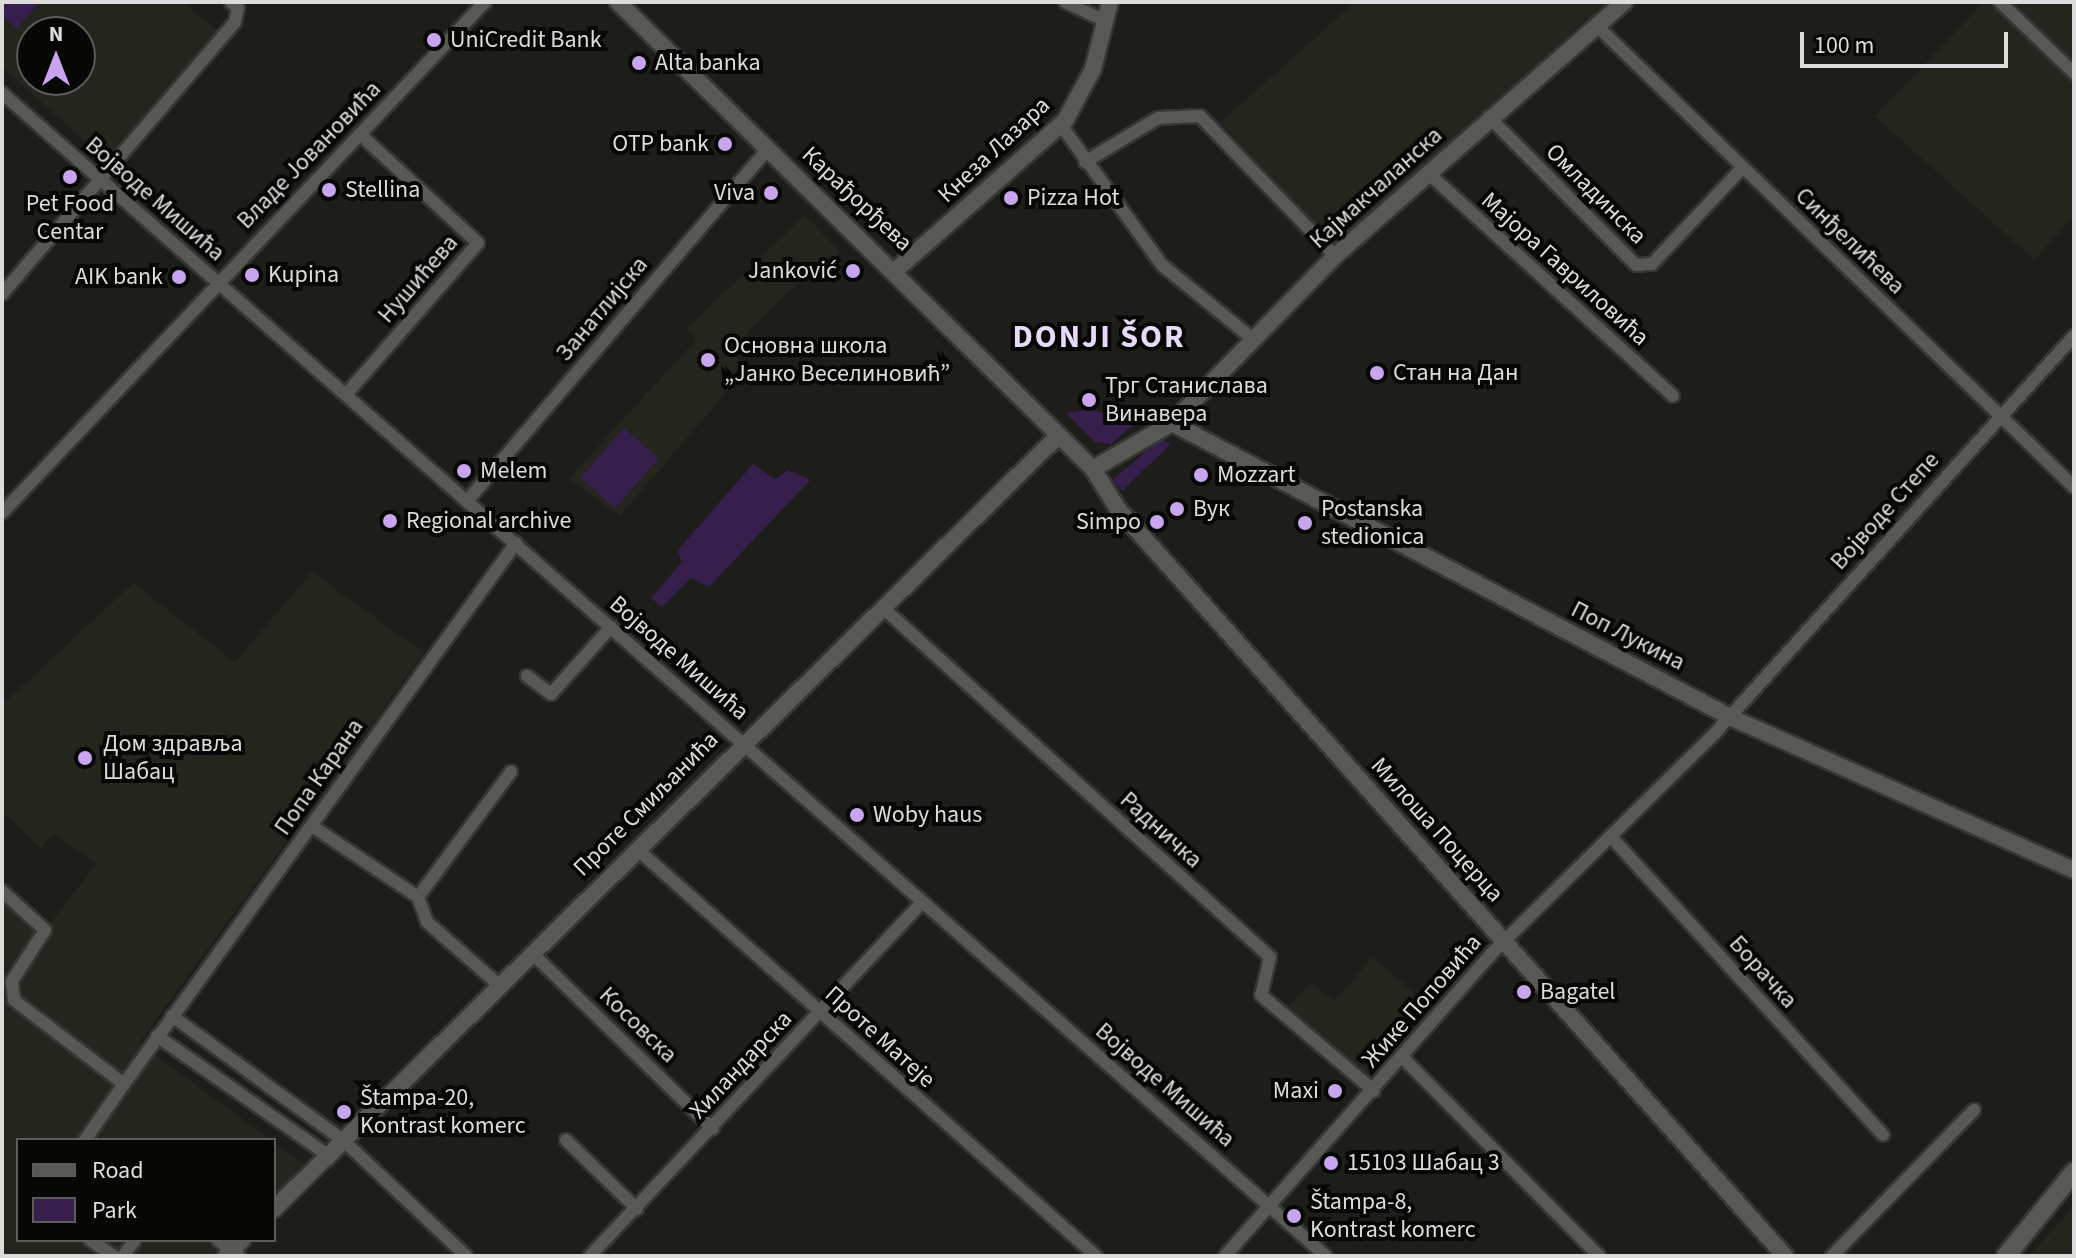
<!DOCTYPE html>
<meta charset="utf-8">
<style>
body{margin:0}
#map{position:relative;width:2076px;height:1258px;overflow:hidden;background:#1d1d1a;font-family:"Source Sans 3",sans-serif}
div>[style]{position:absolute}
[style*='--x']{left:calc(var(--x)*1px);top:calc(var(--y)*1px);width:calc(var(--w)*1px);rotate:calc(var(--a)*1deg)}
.built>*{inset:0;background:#24251d}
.green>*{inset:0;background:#361f4d;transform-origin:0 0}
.roads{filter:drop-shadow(2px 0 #363735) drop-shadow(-2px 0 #363735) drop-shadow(0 2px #363735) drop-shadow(0 -2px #363735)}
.minor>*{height:12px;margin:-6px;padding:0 6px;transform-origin:6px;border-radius:6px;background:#585955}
.tertiary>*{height:16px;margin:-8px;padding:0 8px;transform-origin:8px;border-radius:8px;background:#585955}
.secondary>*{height:18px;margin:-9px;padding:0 9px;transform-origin:9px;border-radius:9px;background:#585955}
.dots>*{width:22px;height:22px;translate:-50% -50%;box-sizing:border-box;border:4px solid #070806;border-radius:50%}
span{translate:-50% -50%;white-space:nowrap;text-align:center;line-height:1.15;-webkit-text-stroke:8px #070806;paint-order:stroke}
.poi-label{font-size:24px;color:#dcdcda}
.left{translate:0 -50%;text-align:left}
.right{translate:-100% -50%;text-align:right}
.street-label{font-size:24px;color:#dcdcda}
.district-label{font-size:32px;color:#e6daf6;font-weight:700;letter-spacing:2px}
.frame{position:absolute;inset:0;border:4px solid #dcdcda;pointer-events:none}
.legend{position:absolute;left:16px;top:1138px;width:260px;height:104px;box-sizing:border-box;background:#070806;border:2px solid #5c5d5b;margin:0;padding:10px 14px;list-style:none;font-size:24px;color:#dcdcda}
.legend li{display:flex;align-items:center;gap:16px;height:40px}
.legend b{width:40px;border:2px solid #5c5d5b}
.north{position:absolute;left:16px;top:16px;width:80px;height:80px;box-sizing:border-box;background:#070806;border:2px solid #5c5d5b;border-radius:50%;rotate:0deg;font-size:22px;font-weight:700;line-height:32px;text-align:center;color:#dcdcda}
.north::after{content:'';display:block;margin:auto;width:28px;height:36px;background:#c7a6ef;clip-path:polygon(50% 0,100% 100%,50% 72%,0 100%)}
.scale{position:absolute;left:1800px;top:32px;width:208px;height:36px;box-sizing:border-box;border:4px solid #dcdcda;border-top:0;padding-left:10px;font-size:24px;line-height:28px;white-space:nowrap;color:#dcdcda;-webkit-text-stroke:6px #070806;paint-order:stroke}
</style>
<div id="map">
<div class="built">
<i style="clip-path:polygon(evenodd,40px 2px,183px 2px,220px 34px,110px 164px,2px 67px,2px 15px,17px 28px,40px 2px,32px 32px,80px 32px,80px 80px,32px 80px,32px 32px)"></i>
<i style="clip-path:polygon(1355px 2px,1607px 2px,1331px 247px,1221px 122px)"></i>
<i style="clip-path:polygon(1984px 2px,2074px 2px,2074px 216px,2034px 260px,1875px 116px)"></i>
<i style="clip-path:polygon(805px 215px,840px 252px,790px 290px,730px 351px,747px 368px,620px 516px,568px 479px,697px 339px,687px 328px)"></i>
<i style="clip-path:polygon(312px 572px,424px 653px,139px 1043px,271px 1140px,18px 1140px,18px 1240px,232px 1240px,215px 1256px,2px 1256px,2px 903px,45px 930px,96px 864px,54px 834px,40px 849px,2px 811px,2px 705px,133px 583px,235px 662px)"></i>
<i style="clip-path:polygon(1373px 957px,1435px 1011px,1372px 1082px,1287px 1008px,1311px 982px,1334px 1001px)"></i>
<i style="clip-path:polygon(274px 1142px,309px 1167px,274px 1200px)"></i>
<i style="clip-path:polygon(2073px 1207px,2074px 1256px,2029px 1256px)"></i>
</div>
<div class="green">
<i style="clip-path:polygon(2px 2px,40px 2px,17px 29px,2px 15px)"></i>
<i style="clip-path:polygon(1090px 409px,1131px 421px,1132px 426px,1111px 444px,1095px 442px,1066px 413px)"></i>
<i style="left:624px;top:428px;width:46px;height:66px;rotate:41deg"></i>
<i style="clip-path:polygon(1161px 439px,1171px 444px,1122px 491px,1112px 480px)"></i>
<i style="clip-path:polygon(753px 464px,775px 479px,788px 470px,810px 480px,709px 587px,691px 578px,662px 607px,651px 598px,682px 562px,677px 551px)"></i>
</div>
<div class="roads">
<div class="minor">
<i style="--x:1065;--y:2;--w:44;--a:25.4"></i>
<i style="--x:2000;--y:2;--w:103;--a:43.8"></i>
<i style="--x:1596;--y:25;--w:665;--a:44.02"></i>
<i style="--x:2;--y:93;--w:1762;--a:41.3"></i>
<i style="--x:1489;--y:117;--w:209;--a:45.2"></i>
<i style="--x:1636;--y:265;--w:16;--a:-4"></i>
<i style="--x:1652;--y:264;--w:132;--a:-46.8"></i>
<i style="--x:1061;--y:125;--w:173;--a:54.2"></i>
<i style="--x:1162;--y:265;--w:119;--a:39.2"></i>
<i style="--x:1085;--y:162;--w:85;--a:-31.1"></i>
<i style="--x:1158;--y:118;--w:42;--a:-2.7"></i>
<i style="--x:1200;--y:116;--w:194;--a:46"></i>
<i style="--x:1428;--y:173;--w:331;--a:42.3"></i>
<i style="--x:2;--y:294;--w:358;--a:-49.4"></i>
<i style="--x:235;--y:22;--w:14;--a:-78"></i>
<i style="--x:238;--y:8;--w:9;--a:-139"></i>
<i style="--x:349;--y:391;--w:196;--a:-48.9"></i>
<i style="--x:478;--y:243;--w:161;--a:-137.3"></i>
<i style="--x:468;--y:500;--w:463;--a:-49.5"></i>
<i style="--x:2;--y:513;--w:703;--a:-46.61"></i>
<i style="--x:883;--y:608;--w:521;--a:42.04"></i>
<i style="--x:1270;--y:957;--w:39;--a:103"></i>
<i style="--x:1261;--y:995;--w:148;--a:40.3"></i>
<i style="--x:527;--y:676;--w:30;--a:37"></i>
<i style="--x:551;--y:694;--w:90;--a:-48.2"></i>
<i style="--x:312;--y:826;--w:128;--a:33.8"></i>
<i style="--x:418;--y:897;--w:27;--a:70"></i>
<i style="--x:427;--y:922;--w:96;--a:41.2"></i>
<i style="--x:1612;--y:838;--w:402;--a:47.6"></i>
<i style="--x:637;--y:849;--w:613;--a:41.56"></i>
<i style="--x:2;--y:891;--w:58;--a:42.2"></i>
<i style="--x:45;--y:930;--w:61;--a:122.9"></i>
<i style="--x:12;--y:981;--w:19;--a:84"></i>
<i style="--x:14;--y:1000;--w:138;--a:37.4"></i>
<i style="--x:124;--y:1084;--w:68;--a:124.9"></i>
<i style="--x:418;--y:897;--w:156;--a:-53.4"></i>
<i style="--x:532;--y:953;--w:252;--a:44.2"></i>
<i style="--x:172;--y:1016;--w:213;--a:36"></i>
<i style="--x:344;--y:1141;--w:168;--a:43.3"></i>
<i style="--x:157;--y:1036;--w:210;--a:34.9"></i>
<i style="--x:1403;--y:1058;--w:279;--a:45.3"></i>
<i style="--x:124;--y:1084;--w:668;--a:-54.07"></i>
<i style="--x:566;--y:1140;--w:99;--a:44.2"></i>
<i style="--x:90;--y:1240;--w:29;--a:34"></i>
<i style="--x:218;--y:1240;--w:26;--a:37"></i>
<i style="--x:123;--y:1256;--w:20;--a:-53"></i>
<i style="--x:590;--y:1256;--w:486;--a:-46.8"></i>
<i style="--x:1225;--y:1256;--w:402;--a:-48.6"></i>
<i style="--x:1491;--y:954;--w:316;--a:-44.6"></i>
<i style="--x:1716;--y:732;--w:534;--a:-47.89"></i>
<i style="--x:1832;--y:1256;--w:204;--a:-45.8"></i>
</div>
<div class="tertiary">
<i style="--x:618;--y:2;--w:666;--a:44.51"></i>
<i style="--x:897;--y:269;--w:224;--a:-41.4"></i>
<i style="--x:1065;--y:121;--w:59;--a:-61.7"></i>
<i style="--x:1093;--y:69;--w:69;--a:-75.8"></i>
<i style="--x:1172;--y:423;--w:631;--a:27.78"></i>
<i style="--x:1730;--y:717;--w:376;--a:24"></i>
<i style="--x:1093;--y:469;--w:47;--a:58"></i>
<i style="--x:1118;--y:509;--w:1001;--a:48.24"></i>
<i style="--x:1093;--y:469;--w:91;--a:-30.2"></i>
<i style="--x:1172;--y:423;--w:233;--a:-45.7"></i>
<i style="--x:1335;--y:256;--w:385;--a:-41.3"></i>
<i style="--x:274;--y:1209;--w:1101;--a:-44.6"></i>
<i style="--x:226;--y:1256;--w:23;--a:-45"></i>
</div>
<div class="secondary">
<i style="--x:2006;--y:1256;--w:108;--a:-51"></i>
</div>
</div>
<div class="dots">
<i style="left:434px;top:40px;background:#c7a6ef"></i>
<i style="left:639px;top:63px;background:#c7a6ef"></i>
<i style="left:725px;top:144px;background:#c7a6ef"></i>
<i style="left:70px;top:177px;background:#c7a6ef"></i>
<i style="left:329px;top:190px;background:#c7a6ef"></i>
<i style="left:771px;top:193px;background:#c7a6ef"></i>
<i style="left:1011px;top:198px;background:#c7a6ef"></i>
<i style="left:853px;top:271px;background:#c7a6ef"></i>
<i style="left:252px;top:275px;background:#c7a6ef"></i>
<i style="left:179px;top:277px;background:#c7a6ef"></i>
<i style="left:708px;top:360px;background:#c7a6ef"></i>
<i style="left:1377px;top:373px;background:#c7a6ef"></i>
<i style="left:1089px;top:400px;background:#c7a6ef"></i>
<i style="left:464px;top:471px;background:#c7a6ef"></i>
<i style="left:1201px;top:475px;background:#c7a6ef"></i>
<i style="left:1177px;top:509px;background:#c7a6ef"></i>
<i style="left:390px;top:521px;background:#c7a6ef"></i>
<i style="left:1157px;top:522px;background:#c7a6ef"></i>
<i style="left:1305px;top:523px;background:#c7a6ef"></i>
<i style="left:85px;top:758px;background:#c7a6ef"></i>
<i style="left:857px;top:815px;background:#c7a6ef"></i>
<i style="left:1524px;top:992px;background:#c7a6ef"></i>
<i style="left:1335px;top:1091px;background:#c7a6ef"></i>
<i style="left:344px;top:1112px;background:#c7a6ef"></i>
<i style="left:1331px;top:1163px;background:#c7a6ef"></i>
<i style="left:1294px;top:1216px;background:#c7a6ef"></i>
</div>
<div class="poi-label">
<span class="left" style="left:450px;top:40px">UniCredit Bank</span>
<span class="left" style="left:655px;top:63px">Alta banka</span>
<span class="right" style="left:709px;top:144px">OTP bank</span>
<span class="left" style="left:345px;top:190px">Stellina</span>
<span class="right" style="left:755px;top:193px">Viva</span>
<span class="left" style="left:1027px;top:198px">Pizza Hot</span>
<span style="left:70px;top:218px">Pet Food<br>Centar</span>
<span class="right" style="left:837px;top:271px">Janković</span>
<span class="left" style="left:268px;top:275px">Kupina</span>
<span class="right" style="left:163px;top:277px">AIK bank</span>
<span class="left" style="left:724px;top:360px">Основна школа<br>„Јанко Веселиновић”</span>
<span class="left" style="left:1393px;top:373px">Стан на Дан</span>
<span class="left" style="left:1105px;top:400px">Трг Станислава<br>Винавера</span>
<span class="left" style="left:480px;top:471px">Melem</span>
<span class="left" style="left:1217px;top:475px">Mozzart</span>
<span class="left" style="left:1193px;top:509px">Вук</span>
<span class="left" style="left:1321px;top:523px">Postanska<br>stedionica</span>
<span class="left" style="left:406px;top:521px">Regional archive</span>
<span class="right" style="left:1141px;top:522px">Simpo</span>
<span class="left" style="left:103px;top:758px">Дом здравља<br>Шабац</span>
<span class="left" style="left:873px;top:815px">Woby haus</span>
<span class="left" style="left:1540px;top:992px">Bagatel</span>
<span class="right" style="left:1319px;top:1091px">Maxi</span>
<span class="left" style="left:360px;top:1112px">Štampa-20,<br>Kontrast komerc</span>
<span class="left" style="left:1347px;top:1163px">15103 Шабац 3</span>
<span class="left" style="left:1310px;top:1216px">Štampa-8,<br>Kontrast komerc</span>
</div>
<div class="street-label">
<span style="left:994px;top:150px;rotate:-43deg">Кнеза Лазара</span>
<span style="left:309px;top:155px;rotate:-46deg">Владе Јовановића</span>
<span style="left:1376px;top:188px;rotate:-42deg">Кајмакчаланска</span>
<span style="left:1596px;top:194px;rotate:45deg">Омладинска</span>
<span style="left:155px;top:199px;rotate:41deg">Војводе Мишића</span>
<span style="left:857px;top:199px;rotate:43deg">Карађорђева</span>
<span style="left:1850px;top:241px;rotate:44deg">Синђелићева</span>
<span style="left:1565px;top:269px;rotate:42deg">Мајора Гавриловића</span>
<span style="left:418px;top:279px;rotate:-49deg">Нушићева</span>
<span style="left:602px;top:309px;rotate:-50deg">Занатлијска</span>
<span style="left:1885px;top:511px;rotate:-48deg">Војводе Степе</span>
<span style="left:1628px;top:636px;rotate:27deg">Поп Лукина</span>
<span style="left:679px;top:658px;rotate:41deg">Војводе Мишића</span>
<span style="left:319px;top:777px;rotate:-55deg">Попа Карана</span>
<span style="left:646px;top:804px;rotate:-45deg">Проте Смиљанића</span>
<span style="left:1161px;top:830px;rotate:42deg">Радничка</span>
<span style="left:1437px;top:830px;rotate:48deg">Милоша Поцерца</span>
<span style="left:1763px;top:972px;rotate:48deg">Борачка</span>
<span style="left:1422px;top:1001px;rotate:-49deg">Жике Поповића</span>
<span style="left:638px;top:1025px;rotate:44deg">Косовска</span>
<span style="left:880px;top:1037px;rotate:42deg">Проте Матеје</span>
<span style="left:741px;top:1065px;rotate:-47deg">Хиландарска</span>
<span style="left:1165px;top:1085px;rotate:41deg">Војводе Мишића</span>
</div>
<div class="district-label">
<span style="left:1099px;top:337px">DONJI ŠOR</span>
</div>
<div class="frame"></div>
<ul class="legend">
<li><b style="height:10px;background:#585955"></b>Road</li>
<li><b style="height:22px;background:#361f4d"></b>Park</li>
</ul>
<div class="north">N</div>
<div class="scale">100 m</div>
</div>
